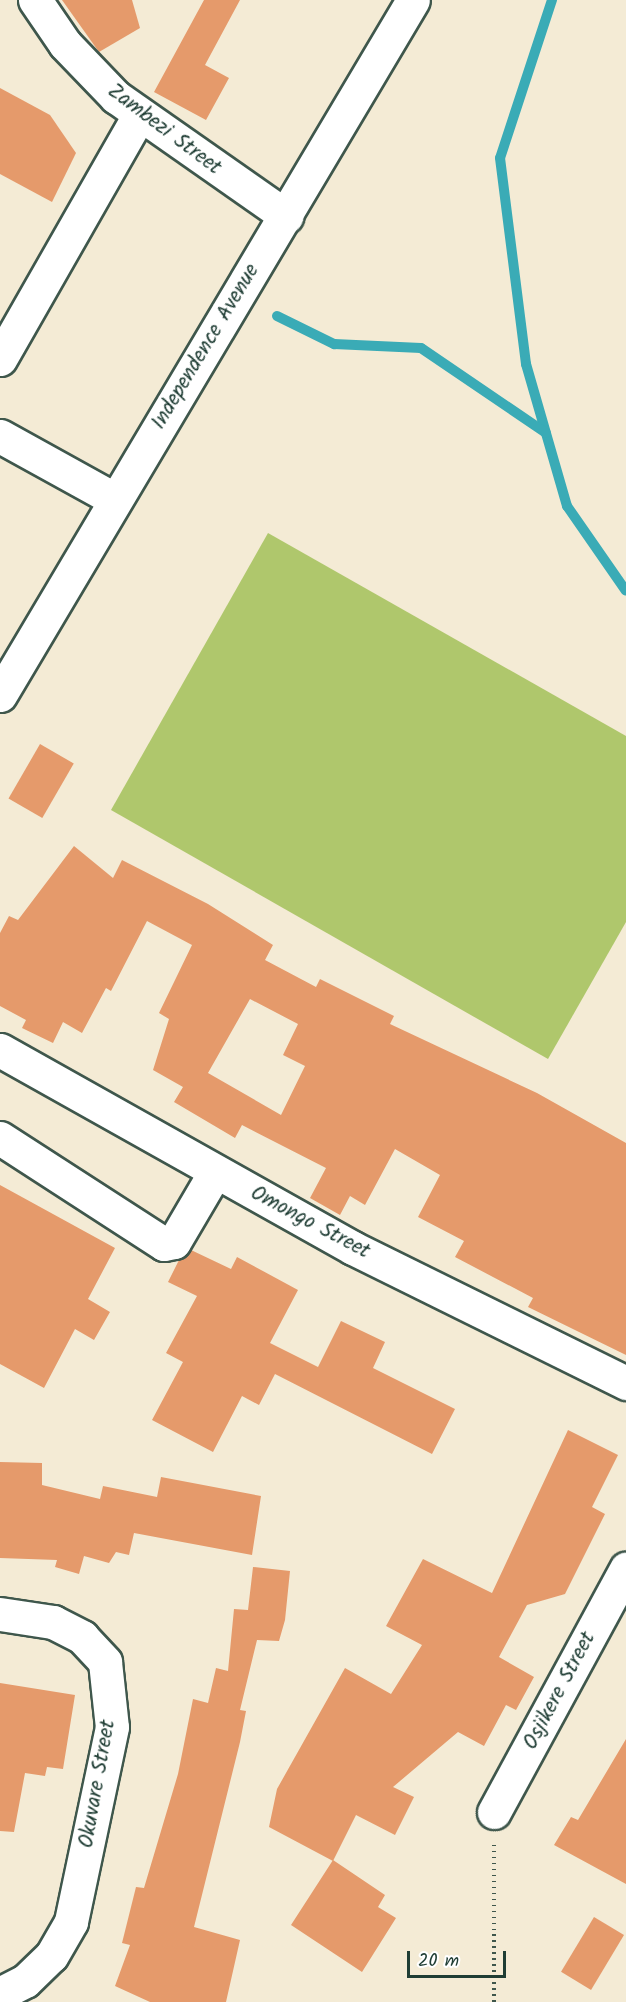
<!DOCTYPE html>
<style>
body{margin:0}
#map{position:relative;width:626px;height:2002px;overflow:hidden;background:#f4ebd5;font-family:Kalam,sans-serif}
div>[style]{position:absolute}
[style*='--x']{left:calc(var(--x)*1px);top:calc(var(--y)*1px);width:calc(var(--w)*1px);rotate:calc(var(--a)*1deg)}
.green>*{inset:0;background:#afc76c}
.stream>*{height:10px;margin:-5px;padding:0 5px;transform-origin:5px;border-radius:5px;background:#3aabb6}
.building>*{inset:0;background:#e59a6b;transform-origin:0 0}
.path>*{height:4px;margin-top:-2px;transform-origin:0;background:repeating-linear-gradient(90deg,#3f574c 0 1.5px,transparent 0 6px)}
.roads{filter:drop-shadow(2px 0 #3f574c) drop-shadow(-2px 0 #3f574c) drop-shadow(0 2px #3f574c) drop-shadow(0 -2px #3f574c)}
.minor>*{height:33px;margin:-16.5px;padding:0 16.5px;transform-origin:16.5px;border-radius:16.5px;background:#fff}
.major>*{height:33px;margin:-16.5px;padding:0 16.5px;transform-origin:16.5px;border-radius:16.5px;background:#fff}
span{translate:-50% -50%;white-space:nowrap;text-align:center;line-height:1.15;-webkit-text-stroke:4.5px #fff;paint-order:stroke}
.street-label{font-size:21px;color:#1f3d34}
.scale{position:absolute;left:407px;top:1951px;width:99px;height:27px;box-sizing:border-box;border:3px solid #1f3d34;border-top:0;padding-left:8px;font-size:18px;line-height:21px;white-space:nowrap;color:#1f3d34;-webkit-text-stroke:4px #fff;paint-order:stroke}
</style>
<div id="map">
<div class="green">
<i style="clip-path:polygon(268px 533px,626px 736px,626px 922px,548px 1059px,111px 810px)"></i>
</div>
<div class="stream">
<i style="--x:552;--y:0;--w:166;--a:108.2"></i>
<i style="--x:500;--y:158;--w:208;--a:82.8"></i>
<i style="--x:526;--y:364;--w:148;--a:73.9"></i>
<i style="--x:567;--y:506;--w:103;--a:55.2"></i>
<i style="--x:277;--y:316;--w:64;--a:26.2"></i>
<i style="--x:334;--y:344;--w:87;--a:2.6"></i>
<i style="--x:421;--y:348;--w:151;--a:34.2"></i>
</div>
<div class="building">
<i style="clip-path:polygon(62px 0,132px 0,140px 28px,99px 52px)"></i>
<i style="clip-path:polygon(204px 0,240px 0,205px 65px,229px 78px,206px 120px,154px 92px)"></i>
<i style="clip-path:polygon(0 88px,50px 115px,76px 153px,52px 202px,0 174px)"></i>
<i style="left:40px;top:744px;width:39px;height:63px;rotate:30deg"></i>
<i style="clip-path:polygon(evenodd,74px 846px,113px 878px,122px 860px,208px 904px,273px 945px,265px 960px,316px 987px,320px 979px,394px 1016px,390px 1024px,537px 1093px,626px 1143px,626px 1355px,528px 1307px,533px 1298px,455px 1257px,464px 1241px,418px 1217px,440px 1175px,395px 1149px,365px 1205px,350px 1196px,340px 1215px,310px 1198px,326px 1168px,242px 1125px,235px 1138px,174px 1102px,183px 1087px,153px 1070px,169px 1019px,159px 1013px,192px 945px,147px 921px,111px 991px,106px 988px,82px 1033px,63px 1022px,53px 1043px,22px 1028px,26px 1020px,0 1006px,0 933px,9px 916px,18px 920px,74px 846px,250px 999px,298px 1024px,283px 1055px,305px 1066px,281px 1115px,208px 1073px,250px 999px)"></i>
<i style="clip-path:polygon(0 1185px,115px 1248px,88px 1299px,110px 1312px,94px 1340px,75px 1329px,44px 1388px,0 1364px)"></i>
<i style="clip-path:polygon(191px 1250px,231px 1269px,237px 1257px,298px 1290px,270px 1343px,318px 1367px,341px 1321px,385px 1342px,373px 1368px,455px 1409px,432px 1454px,275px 1374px,259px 1405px,242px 1396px,213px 1452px,152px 1420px,183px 1362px,166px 1353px,197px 1296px,168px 1282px,179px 1260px)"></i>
<i style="clip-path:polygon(568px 1430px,618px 1455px,592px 1507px,605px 1514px,565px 1594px,527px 1605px,499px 1657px,534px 1677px,516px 1710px,506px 1705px,484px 1746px,458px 1732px,393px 1787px,414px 1797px,395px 1835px,356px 1815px,333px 1861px,269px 1827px,277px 1789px,345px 1668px,391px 1694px,422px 1645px,386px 1626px,423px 1559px,492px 1593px)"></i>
<i style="clip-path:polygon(0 1462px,42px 1463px,42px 1485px,100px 1499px,103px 1486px,157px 1497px,161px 1477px,261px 1496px,252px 1555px,134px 1533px,129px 1555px,116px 1552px,109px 1563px,84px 1556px,79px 1574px,55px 1567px,57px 1560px,0 1558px)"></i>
<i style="clip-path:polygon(253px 1567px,290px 1571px,285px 1620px,279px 1641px,257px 1640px,240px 1710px,246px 1711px,240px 1742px,194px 1927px,240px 1940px,226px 2002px,150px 2002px,115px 1986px,130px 1945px,122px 1943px,136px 1887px,144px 1888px,178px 1774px,193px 1699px,208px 1703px,216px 1668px,228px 1671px,234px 1609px,248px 1610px)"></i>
<i style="clip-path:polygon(0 1683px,75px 1695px,63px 1769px,47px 1767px,45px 1776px,25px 1773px,14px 1832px,0 1831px)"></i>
<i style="clip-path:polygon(626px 1739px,626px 1884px,554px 1845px,571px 1817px,578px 1820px)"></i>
<i style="clip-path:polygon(333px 1860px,385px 1895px,378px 1907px,396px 1918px,362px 1972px,291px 1925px)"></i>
<i style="left:594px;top:1917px;width:35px;height:64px;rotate:31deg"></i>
</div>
<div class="path">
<i style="--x:494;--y:2002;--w:158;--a:-90"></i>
</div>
<div class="roads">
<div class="minor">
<i style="--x:35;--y:0;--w:53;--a:55.7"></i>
<i style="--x:65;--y:44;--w:74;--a:46.1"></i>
<i style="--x:116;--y:97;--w:208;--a:35"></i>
<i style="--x:0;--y:359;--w:281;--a:-60.3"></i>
<i style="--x:0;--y:436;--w:130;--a:28.9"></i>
<i style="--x:0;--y:1050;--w:405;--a:29.3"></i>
<i style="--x:353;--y:1248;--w:305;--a:26.3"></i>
<i style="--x:0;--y:1138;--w:195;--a:32.9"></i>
<i style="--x:164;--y:1244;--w:10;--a:-11"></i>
<i style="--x:174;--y:1242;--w:81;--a:-59.6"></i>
<i style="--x:0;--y:1614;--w:54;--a:8.6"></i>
<i style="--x:53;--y:1622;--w:33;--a:27"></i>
<i style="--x:82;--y:1637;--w:34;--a:47"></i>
<i style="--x:105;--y:1662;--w:65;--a:83.9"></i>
<i style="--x:112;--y:1727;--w:199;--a:101.9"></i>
<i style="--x:71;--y:1922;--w:39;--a:120"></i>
<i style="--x:51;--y:1956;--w:36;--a:136"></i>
<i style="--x:25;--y:1981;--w:28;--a:153"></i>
<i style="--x:494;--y:1812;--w:277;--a:-61.5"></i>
</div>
<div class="major">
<i style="--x:0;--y:695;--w:808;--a:-59.28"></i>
</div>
</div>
<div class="street-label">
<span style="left:164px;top:130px;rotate:37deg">Zambezi Street</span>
<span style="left:206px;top:347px;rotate:-59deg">Independence Avenue</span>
<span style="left:310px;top:1223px;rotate:28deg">Omongo Street</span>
<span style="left:560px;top:1691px;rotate:-62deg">Osjikere Street</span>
<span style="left:98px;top:1784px;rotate:-80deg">Okuvare Street</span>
</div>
<div class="scale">20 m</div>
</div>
